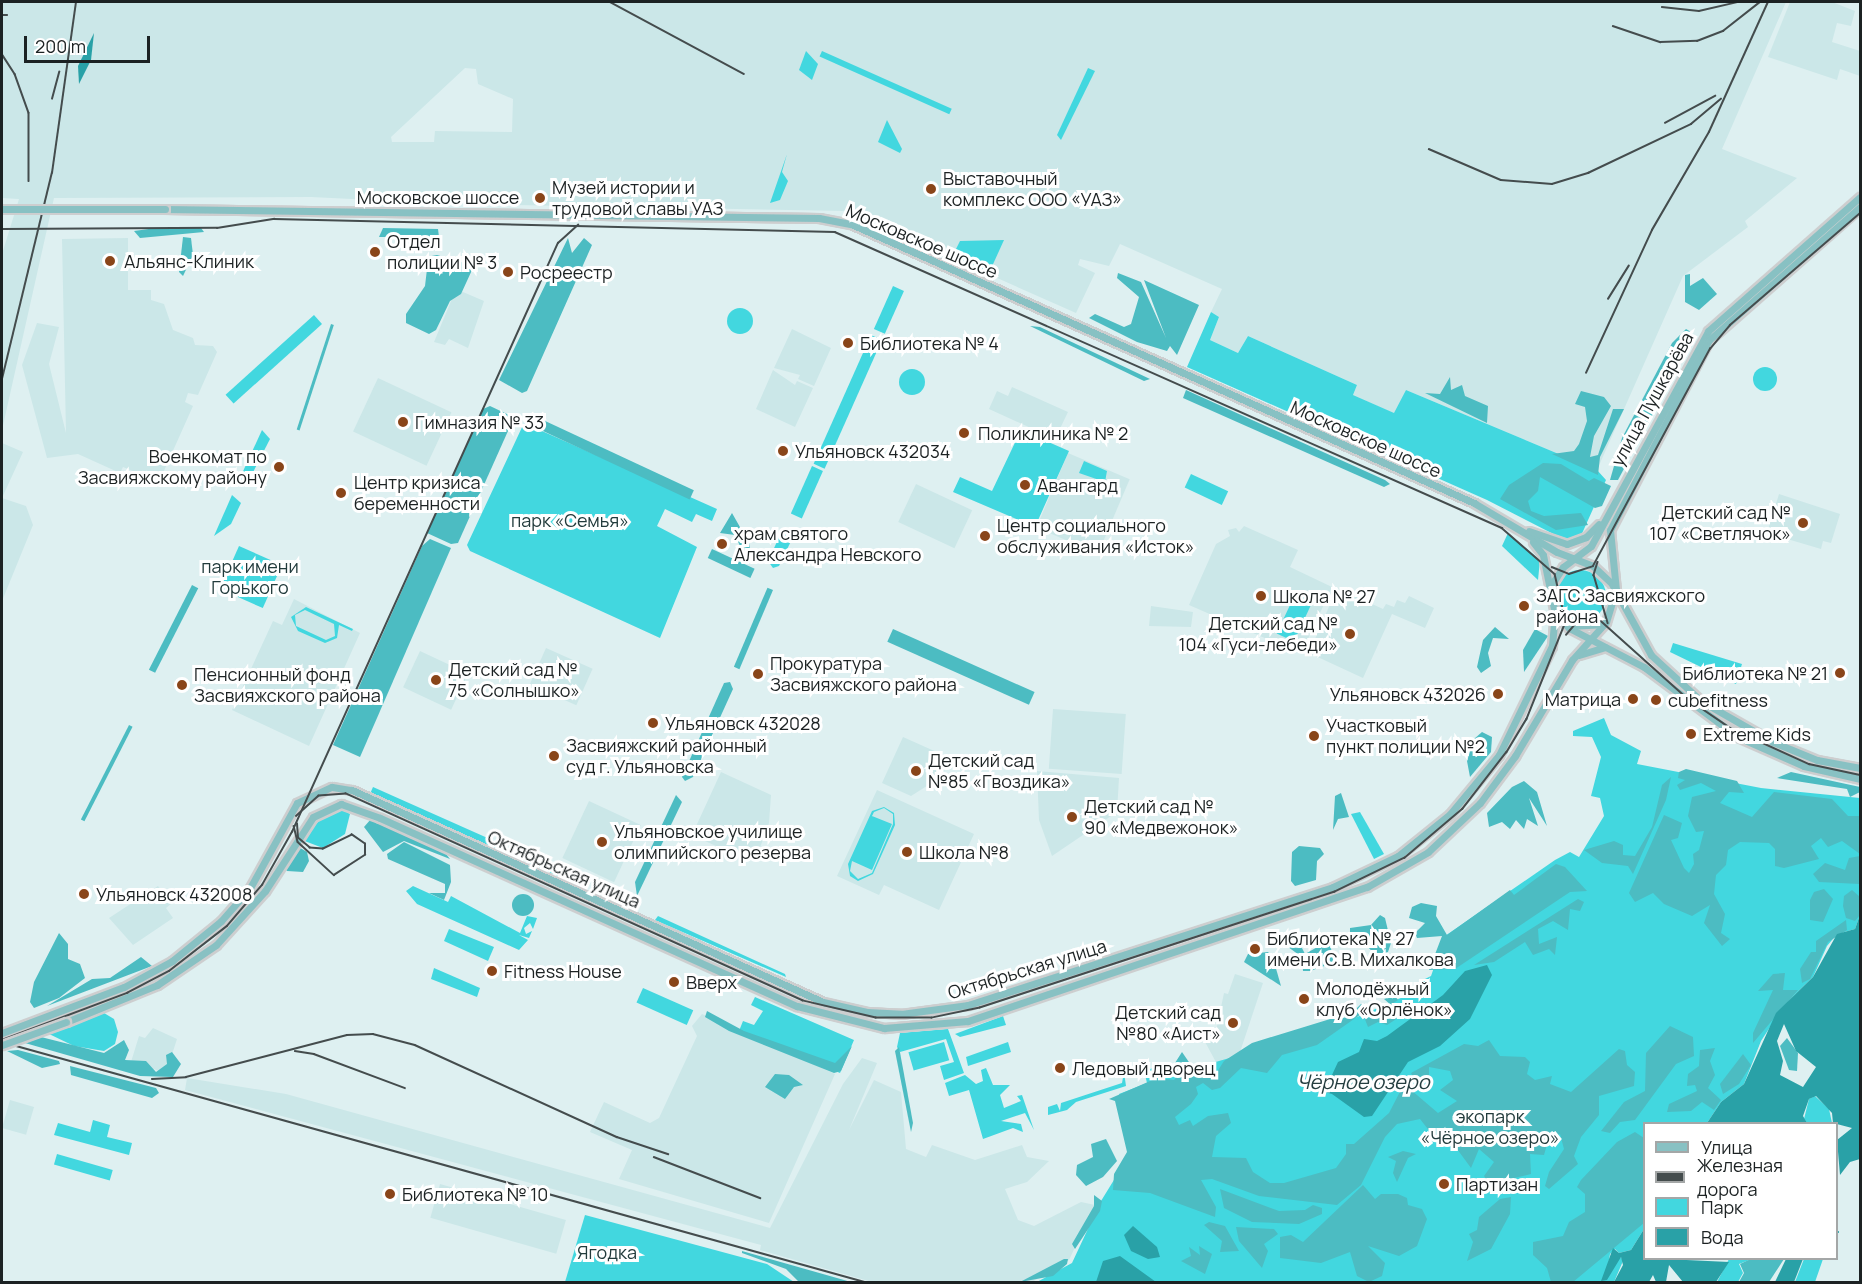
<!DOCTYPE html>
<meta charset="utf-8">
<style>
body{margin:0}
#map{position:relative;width:1862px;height:1284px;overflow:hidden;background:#def0f1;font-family:Manrope,sans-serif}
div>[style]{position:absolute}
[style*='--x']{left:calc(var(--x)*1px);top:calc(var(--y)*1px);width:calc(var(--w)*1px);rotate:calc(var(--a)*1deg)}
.built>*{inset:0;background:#cbe7e8;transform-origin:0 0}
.green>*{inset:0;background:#42d7df;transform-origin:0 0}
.round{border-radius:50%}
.forest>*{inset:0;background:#4cbcc2;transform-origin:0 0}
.water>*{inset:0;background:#29a1a7}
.stream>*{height:1.5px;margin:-0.75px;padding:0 0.75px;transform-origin:0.75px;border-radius:0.75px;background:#29a1a7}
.roads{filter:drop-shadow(2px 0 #cdcecf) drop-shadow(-2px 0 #cdcecf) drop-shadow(0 2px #cdcecf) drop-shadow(0 -2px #cdcecf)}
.primary>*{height:7px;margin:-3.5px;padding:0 3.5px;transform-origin:3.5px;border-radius:3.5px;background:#88c1c3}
.tram>*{height:1.5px;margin:-0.75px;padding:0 0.75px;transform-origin:0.75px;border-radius:0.75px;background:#444c4d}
.rail>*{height:1.5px;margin:-0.75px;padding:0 0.75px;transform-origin:0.75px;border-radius:0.75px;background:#444c4d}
.bridges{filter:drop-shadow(2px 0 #cdcecf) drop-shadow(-2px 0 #cdcecf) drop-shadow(0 2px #cdcecf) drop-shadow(0 -2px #cdcecf)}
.primary-bridge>*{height:7px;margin:-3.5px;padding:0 3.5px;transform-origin:3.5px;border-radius:3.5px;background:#88c1c3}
.dots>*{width:16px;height:16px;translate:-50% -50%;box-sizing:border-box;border:3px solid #fff;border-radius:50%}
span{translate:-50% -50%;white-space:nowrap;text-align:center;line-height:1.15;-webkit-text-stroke:6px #fff;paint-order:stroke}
.poi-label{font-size:18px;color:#1c2223}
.left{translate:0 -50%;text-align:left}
.right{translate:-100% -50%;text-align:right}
.street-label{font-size:18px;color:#1c2223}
.park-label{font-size:18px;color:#223b3c}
.water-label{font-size:20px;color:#253e40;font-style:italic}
.frame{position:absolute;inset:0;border:3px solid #1c2223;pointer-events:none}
.legend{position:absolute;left:1643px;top:1122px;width:195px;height:138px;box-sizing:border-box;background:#fff;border:2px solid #a4a7a7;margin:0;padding:8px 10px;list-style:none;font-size:18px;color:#1c2223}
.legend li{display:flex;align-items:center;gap:12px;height:30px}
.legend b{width:30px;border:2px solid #a4a7a7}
.scale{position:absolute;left:24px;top:36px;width:126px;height:27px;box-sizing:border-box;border:3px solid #1c2223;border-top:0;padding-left:8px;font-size:18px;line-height:21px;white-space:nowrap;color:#1c2223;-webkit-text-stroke:4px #fff;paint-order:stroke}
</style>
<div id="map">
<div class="built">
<i style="clip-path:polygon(evenodd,2px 2px,1786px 2px,1722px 149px,1797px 178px,1745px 221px,1748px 227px,1683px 276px,1597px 470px,1406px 390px,1395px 414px,1353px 395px,1357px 385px,1248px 336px,1238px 353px,1210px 340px,1219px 317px,1211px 312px,1222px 289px,1120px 244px,1109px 266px,1080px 259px,1078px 265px,1095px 273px,1076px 313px,846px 211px,516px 205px,510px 195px,435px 197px,434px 203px,311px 197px,54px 198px,2px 430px,2px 254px,19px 199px,2px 198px,2px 2px,465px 68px,476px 69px,478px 84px,513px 99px,512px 132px,435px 131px,434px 142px,392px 142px,391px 137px,465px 68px)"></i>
<i style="clip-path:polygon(1790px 2px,1832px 2px,1855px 11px,1851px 26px,1837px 23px,1832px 42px,1860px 51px,1860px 76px,1840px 69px,1837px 80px,1768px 57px)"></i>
<i style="clip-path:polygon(128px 238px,128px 290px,151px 290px,151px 300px,164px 304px,173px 330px,193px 338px,195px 345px,213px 346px,217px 352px,198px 395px,188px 393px,185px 402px,193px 406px,159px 482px,123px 467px,120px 473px,78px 454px,47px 458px,22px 365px,37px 323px,59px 327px,49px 364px,66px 433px,62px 239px)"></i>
<i style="clip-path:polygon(456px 289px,484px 301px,468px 348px,449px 339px,445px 345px,434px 342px)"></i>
<i style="clip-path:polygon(792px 329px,831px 348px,814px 386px,798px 379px,800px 375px,774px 368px)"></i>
<i style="clip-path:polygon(773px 370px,795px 385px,797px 381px,813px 388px,795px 427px,756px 409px)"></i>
<i style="left:378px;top:378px;width:81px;height:59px;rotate:25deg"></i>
<i style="clip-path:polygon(1012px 387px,1068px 412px,1055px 439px,989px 409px,997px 391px,1008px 396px)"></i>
<i style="clip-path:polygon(2px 443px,23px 452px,2px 498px,26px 506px,33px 525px,2px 601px)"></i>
<i style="left:1068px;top:453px;width:67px;height:81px;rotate:23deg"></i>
<i style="left:916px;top:484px;width:62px;height:42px;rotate:25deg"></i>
<i style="clip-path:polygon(1779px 494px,1840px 514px,1831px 543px,1823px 541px,1821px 549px,1767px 533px)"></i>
<i style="clip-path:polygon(1244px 526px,1298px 550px,1290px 567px,1332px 587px,1301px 654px,1189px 605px,1216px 544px,1230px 536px,1228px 530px,1236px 528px,1239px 532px)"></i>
<i style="clip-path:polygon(1337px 588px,1383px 609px,1386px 604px,1394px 607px,1397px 600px,1405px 603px,1409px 596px,1434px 608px,1425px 628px,1392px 614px,1363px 678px,1309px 653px)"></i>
<i style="clip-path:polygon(294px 599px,360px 633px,309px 746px,232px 710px,273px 621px,282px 625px)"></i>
<i style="clip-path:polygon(1151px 606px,1193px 612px,1191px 627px,1149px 626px)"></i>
<i style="left:546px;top:648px;width:51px;height:40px;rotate:24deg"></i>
<i style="left:420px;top:651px;width:53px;height:40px;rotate:25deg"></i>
<i style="left:1053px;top:709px;width:73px;height:60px;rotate:4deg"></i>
<i style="clip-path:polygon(903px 737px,950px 758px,937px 787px,930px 784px,911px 796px,882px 783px)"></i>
<i style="clip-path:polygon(1037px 771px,1119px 778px,1117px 812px,1052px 856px,1039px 820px)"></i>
<i style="clip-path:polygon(721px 772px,771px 795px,769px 823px,758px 853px,729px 852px,692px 835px)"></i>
<i style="clip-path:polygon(877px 790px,974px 834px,939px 910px,884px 885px,879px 895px,837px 876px)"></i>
<i style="left:589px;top:801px;width:57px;height:63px;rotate:25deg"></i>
<i style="clip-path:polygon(158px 886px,171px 904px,166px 908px,173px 918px,133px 945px,109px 918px)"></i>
<i style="clip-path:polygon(1235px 974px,1263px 983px,1240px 1052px,1217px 1064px,1204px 1040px,1216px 1031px,1224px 993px,1228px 994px)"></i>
<i style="clip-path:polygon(702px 1014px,835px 1074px,769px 1223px,619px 1179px,632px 1150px,590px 1132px,604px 1102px,650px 1123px,659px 1118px,697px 1036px,692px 1026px)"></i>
<i style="clip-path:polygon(153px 1028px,177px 1039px,166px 1073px,131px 1062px,139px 1036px,145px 1038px)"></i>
<i style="clip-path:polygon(862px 1058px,877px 1063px,849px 1130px,874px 1080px,901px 1092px,906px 1149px,926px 1157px,932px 1145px,975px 1160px,1022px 1145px,1027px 1157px,1049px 1161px,1027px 1182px,1005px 1189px,1018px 1220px,1034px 1226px,1081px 1202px,1095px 1205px,1069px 1260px,1032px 1282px,872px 1282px,760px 1250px,761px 1245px,185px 1090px,187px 1078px,286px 1094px,770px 1228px,843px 1084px)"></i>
<i style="left:10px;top:1100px;width:25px;height:29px;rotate:16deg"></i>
<i style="left:440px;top:1184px;width:131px;height:35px;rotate:16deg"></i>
</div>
<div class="green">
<i style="clip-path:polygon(806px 51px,818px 64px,812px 80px,799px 70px)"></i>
<i style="left:822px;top:51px;width:142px;height:6px;rotate:24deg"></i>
<i style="clip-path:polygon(1088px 68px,1095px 71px,1061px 140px,1057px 135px)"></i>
<i style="clip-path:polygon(887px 120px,902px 149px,900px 153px,878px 142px)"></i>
<i style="clip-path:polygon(787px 154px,782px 172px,788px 181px,780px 200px,770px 203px)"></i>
<i style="clip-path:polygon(1004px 240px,989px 273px,953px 255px,960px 241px)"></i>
<i style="left:893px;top:286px;width:12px;height:47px;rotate:24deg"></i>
<i class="round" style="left:727px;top:308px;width:26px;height:26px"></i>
<i style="clip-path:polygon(1211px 312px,1219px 317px,1210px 340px,1238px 353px,1248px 336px,1357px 385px,1353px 395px,1394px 413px,1406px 390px,1597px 470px,1606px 480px,1580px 538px,1569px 542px,1487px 500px,1187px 367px)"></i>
<i style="left:314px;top:315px;width:12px;height:119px;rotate:48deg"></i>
<i style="left:871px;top:335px;width:12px;height:141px;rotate:24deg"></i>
<i class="round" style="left:1753px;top:367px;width:24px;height:24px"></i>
<i class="round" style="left:899px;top:369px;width:26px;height:26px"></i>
<i style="clip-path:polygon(524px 423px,717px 509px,712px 521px,696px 514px,692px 522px,665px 509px,657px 526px,697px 547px,660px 638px,470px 551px,467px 545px)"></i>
<i style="clip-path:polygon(262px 430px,270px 439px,247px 484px,239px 480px)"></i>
<i style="clip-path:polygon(1021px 430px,1069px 451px,1035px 527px,953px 492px,960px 477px,992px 491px)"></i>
<i style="clip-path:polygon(1084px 461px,1107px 471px,1105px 482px,1079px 473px)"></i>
<i style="left:812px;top:466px;width:12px;height:52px;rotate:24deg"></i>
<i style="left:1191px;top:474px;width:41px;height:15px;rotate:25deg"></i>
<i style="clip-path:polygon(232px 495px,241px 503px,231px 524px,214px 536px)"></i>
<i style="clip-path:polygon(782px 531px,789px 530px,793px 537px,779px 566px,773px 568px,768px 561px)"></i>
<i style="clip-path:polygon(1508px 533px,1540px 560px,1538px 580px,1502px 546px)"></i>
<i style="left:239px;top:546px;width:47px;height:47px;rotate:24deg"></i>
<i class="round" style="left:1554px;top:570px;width:52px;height:52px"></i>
<i style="left:1297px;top:590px;width:19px;height:48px;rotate:25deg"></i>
<i style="clip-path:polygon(evenodd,306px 607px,353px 629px,352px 631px,339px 625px,337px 638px,325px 643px,298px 631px,291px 617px,306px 607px,305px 610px,334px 624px,335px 636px,326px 640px,296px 626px,295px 615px,305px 610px)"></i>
<i style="clip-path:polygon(1673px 643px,1742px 664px,1736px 684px,1670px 652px)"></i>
<i style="clip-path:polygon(1604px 718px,1611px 735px,1641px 751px,1637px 764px,1761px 788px,1860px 798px,1860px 915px,1855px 929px,1837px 934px,1827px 946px,1813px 977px,1785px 1004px,1761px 1041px,1744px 1084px,1721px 1102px,1707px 1123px,1644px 1124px,1644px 1229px,1631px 1250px,1619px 1253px,1615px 1249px,1610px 1254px,1606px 1277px,1615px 1261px,1621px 1257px,1623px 1261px,1614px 1282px,1037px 1282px,1072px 1263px,1101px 1201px,1133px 1149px,1119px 1094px,1147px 1083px,1144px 1071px,1156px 1067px,1160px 1078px,1327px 1030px,1410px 994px,1415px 984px,1431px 976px,1445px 936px,1555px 860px,1570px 852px,1579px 857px,1604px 816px,1600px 798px,1591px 796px,1601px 757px,1592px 737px,1573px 736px,1573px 731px)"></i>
<i style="clip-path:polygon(1357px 722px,1414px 726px,1413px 731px,1351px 728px)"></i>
<i style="left:373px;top:787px;width:219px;height:7px;rotate:24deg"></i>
<i style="clip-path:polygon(evenodd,884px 807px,894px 813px,895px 825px,873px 874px,858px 881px,850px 876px,848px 864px,872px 811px,884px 807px,884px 808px,893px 814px,893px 824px,872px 873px,858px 879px,850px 871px,852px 861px,872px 870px,892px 824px,872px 816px,867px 826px,874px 812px,884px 808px)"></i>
<i style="clip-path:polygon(343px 810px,350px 814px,345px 834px,323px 848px,302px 840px,323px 816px)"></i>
<i style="clip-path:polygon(1360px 812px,1384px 854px,1374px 859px,1351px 814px)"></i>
<i style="clip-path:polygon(413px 886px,448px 902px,451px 896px,520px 933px,527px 916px,537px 918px,533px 929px,530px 923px,524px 928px,526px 934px,532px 931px,529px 938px,519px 935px,528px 940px,519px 950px,417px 904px,406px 891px)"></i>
<i style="clip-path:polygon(658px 916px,785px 974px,786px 977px,655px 920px)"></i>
<i style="clip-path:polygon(449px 929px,494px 947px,488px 961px,444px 941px)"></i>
<i style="clip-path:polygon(434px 968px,480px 988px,477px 997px,431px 979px)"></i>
<i style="left:643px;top:988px;width:55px;height:16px;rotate:24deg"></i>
<i style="clip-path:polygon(755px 997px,854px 1040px,840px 1073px,739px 1031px,743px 1021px,754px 1025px,763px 1011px,751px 1005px)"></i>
<i style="clip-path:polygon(104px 1013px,114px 1019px,118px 1032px,115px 1044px,104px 1051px,74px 1046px,47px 1033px)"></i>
<i style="clip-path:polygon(1003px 1016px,1006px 1025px,960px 1037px,955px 1034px)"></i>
<i style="clip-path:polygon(948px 1029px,964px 1073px,944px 1080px,940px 1066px,954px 1062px,946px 1039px,900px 1052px,897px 1047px,900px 1033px)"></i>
<i style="left:944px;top:1042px;width:19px;height:37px;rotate:74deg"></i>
<i style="clip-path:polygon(1008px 1042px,1011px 1052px,968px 1066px,966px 1057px)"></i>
<i style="clip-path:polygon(986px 1068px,993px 1085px,1010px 1085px,1000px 1095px,1004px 1108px,1021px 1101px,1017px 1096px,1022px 1095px,1034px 1130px,1025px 1113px,1001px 1121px,1021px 1124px,1023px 1132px,1013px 1128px,983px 1139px,969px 1090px,949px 1096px,945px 1083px,965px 1075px,976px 1084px,983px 1081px,981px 1070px)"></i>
<i style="clip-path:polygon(1124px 1072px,1126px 1086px,1076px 1102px,1067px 1110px,1048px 1115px,1048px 1107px,1057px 1104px,1060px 1111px,1061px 1103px,1122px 1083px)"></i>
<i style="clip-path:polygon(1815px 1096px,1829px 1109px,1832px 1123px,1807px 1123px,1804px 1119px,1809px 1099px)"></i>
<i style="clip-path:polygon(93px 1120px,110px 1125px,107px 1137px,132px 1143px,129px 1155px,54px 1135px,58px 1123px,90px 1132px)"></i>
<i style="left:57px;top:1154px;width:58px;height:11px;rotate:16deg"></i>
<i style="clip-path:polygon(585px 1215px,767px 1264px,794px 1282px,565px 1282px)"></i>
<i style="clip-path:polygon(1729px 1259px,1752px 1259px,1739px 1264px,1743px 1273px,1738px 1282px,1717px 1282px)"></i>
<i style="clip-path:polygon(1804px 1259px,1823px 1259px,1815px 1282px,1795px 1282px)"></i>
</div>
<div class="forest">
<i style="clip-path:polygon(156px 228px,201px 228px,204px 232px,140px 238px,134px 231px)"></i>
<i style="clip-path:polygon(383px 228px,438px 229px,439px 237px,379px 237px)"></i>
<i style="clip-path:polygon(183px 237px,191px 238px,193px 255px,183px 276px,179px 272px)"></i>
<i style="clip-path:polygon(568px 238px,572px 253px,584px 238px,592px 245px,527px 391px,522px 393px,499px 380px)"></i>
<i style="clip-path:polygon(437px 255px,471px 265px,472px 270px,461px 294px,450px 301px,436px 330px,429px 334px,406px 323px,406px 314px,425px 286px,427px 269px,421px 258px)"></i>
<i style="clip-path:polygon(1118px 273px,1141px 282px,1166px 338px,1144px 280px,1199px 305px,1177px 355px,1170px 346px,1167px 351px,1137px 342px,1089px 318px,1095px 314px,1124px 327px,1131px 324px,1139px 297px,1117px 278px)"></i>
<i style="clip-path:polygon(1690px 274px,1690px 286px,1703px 278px,1717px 294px,1699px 310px,1685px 302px,1685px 275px)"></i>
<i style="left:331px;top:324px;width:3px;height:111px;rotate:18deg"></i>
<i style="clip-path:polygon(1030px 326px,1040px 327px,1150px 379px,1144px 381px)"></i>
<i style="clip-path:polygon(1686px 329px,1693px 333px,1692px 340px,1618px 480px,1610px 480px,1622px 438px,1672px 343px)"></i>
<i style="clip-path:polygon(1450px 377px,1451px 390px,1462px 385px,1465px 396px,1488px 406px,1487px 423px,1425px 393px,1440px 394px)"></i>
<i style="clip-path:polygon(1186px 390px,1385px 480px,1390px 484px,1384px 487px,1183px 398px)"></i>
<i style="clip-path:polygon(1581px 391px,1604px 397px,1611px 406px,1594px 436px,1590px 457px,1598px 455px,1613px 409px,1624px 409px,1600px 457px,1598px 475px,1552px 454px,1574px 451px,1579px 444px,1587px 421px,1585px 407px,1575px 404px)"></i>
<i style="clip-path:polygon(490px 406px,509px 415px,512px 422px,458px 543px,451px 544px,427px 533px,483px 409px)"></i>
<i style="left:528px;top:413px;width:183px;height:10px;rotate:25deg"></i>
<i style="clip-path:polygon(1543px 463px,1561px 464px,1589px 481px,1594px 478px,1611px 486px,1602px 506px,1595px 508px,1540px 477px,1538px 491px,1528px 501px,1531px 511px,1544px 516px,1581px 513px,1588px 525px,1556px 530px,1500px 499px,1509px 485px)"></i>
<i style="clip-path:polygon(732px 513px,749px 543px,750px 549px,740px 546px,735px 535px,720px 533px)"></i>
<i style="clip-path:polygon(430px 539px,451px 548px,360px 757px,333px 745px,422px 546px)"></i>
<i style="left:712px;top:549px;width:47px;height:10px;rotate:25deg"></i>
<i style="left:192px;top:585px;width:7px;height:95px;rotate:27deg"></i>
<i style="left:773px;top:590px;width:86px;height:6px;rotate:113deg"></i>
<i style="clip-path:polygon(1495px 627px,1509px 639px,1493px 638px,1488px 653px,1491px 666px,1481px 673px,1477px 667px,1483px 640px)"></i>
<i style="left:893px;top:629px;width:155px;height:14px;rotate:24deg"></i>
<i style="clip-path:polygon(1535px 629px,1548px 636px,1524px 672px,1523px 650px)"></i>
<i style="clip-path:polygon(730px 682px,733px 689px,693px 777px,685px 781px,682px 777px,724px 683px)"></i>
<i style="left:129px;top:725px;width:4px;height:106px;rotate:27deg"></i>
<i style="clip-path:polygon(1482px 732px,1492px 737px,1491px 752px,1470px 777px,1467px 761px,1474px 739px)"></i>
<i style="clip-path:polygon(1686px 769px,1737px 781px,1744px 793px,1729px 792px,1720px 803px,1752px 817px,1774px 792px,1832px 799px,1848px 816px,1860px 816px,1860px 854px,1842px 841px,1828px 847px,1821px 838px,1811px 846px,1819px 859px,1784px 868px,1775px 866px,1775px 849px,1769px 843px,1740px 842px,1728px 850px,1726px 865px,1716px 875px,1714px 894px,1725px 914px,1721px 933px,1730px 939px,1722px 946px,1704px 923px,1710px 905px,1692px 916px,1664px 904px,1653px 893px,1635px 902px,1629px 893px,1664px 815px,1682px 823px,1678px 838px,1671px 840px,1684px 868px,1689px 873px,1694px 864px,1693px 854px,1699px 850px,1704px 831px,1696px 832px,1688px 816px,1692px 797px,1716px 791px,1701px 783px,1680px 790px,1677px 785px,1685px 780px,1678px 778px,1679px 772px)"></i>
<i style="clip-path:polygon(1791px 772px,1860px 787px,1860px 792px,1850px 797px,1847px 789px,1777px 778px)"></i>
<i style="clip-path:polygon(1671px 777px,1666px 800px,1633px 874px,1628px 866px,1602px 863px,1584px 850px,1614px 841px,1623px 845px,1623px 855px,1635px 856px,1652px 827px,1662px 785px)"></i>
<i style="clip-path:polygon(1524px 781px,1537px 792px,1547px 826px,1529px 798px,1538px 826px,1527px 819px,1524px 829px,1516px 820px,1510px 829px,1502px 822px,1489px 827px,1487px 813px,1512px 787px)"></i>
<i style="clip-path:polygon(1341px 793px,1349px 817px,1338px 819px,1333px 830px,1335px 796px)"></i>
<i style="clip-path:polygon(676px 795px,682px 802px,637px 896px,635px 882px)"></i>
<i style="clip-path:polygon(371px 819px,446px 854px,450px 859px,404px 841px,383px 852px,364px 827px)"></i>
<i style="clip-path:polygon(404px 842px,450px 865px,451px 882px,444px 900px,429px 893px,445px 893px,445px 884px,388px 859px,387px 854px)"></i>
<i style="clip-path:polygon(297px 846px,307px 852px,309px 861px,303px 872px,287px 871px,284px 868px)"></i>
<i style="clip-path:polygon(1299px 846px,1320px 848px,1324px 854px,1317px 861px,1316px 880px,1295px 886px,1291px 881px,1292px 852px)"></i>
<i style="clip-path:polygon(1860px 856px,1860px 884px,1819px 882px,1813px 874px,1825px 863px,1845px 870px,1849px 858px)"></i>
<i style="clip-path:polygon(1556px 864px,1565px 867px,1587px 891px,1570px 892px,1455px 969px,1429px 970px,1442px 936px,1417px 938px,1415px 933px,1425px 923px,1409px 918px,1412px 907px,1421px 903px,1437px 906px,1436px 916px,1447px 935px,1510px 890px,1514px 895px)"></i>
<i style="clip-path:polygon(1824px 889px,1833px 899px,1823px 922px,1810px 920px,1810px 900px,1814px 892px)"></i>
<i style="clip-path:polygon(1852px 890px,1860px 897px,1860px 915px,1855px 921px,1846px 918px,1843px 906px,1844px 896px)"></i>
<i class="round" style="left:512px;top:894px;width:22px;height:22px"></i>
<i style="clip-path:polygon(1578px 899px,1584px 902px,1580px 911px,1570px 909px,1568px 930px,1553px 921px,1538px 929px,1539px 944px,1557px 937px,1555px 955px,1549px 949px,1533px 955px,1525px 942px,1494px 962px,1474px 965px)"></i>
<i style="clip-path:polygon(1380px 915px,1385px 918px,1391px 943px,1388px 952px,1375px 955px,1362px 940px,1350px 944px,1350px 928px,1371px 925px)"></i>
<i style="clip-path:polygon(1846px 920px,1847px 930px,1828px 942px,1810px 979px,1802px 983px,1800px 969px,1811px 952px,1816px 952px,1816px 941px)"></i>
<i style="clip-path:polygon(59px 933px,68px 944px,68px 959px,80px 964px,85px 978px,59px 998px,34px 1008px,30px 1002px,34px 982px)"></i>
<i style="clip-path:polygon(1328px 941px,1336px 962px,1310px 971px,1303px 971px,1302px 957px,1288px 947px,1301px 946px,1305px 954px)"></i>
<i style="clip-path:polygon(1268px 952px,1273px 958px,1281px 986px,1244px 962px,1248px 954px)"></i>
<i style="clip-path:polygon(141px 957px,152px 966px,47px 1006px,92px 979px,110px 978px)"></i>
<i style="clip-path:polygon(1785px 973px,1783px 990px,1798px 990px,1753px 1043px,1753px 1033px,1773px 990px,1758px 991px,1773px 974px)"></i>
<i style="clip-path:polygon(1395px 996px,1398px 1000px,1392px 1004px,1404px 1007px,1404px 1014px,1387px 1025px,1378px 1022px,1368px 1027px,1364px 1017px,1391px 1005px,1384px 999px)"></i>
<i style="clip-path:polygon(1361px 1004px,1367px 1006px,1364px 1012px,1317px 1045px,1282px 1055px,1267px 1073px,1241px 1068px,1220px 1088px,1212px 1090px,1203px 1083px,1196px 1087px,1198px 1094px,1191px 1104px,1175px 1117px,1179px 1125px,1190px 1120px,1193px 1126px,1208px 1116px,1228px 1113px,1231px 1123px,1216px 1136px,1212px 1157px,1246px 1158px,1253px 1172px,1270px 1183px,1284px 1183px,1336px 1168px,1346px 1154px,1346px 1144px,1354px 1144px,1389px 1113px,1404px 1084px,1438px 1113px,1457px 1101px,1440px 1090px,1453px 1080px,1450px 1071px,1429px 1067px,1429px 1079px,1415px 1081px,1411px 1073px,1464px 1044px,1478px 1046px,1489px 1040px,1500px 1056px,1525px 1057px,1530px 1062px,1527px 1074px,1535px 1080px,1552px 1076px,1550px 1084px,1571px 1092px,1619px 1049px,1625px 1051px,1627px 1065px,1635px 1072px,1634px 1086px,1599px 1096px,1599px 1115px,1581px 1137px,1574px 1156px,1578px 1164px,1549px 1189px,1545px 1186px,1549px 1172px,1564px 1149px,1560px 1134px,1548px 1141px,1544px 1155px,1530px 1154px,1531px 1174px,1489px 1184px,1484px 1176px,1494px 1162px,1479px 1149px,1471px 1168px,1449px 1138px,1435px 1138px,1420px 1119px,1397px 1124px,1385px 1137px,1361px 1185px,1337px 1205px,1259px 1196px,1212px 1179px,1201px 1180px,1216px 1207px,1215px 1217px,1150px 1193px,1113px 1190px,1114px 1174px,1127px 1152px,1115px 1101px,1109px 1099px,1157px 1078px,1174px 1080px,1178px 1075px,1173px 1066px,1182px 1052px,1193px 1068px,1217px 1072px,1224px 1061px,1252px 1043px,1353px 1012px)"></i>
<i style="clip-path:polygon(707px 1011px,744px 1031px,835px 1063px,852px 1046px,841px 1071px,834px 1073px,729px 1031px,705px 1017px)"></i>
<i style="clip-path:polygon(1670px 1026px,1693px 1037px,1694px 1056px,1676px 1064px,1635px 1120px,1620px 1122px,1610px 1133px,1601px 1131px,1624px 1102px,1645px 1091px,1646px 1053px)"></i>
<i style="clip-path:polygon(41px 1037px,104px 1053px,124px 1040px,129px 1050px,125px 1060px,146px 1061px,156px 1072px,167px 1064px,166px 1055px,172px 1052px,181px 1064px,173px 1077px,140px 1076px,25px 1043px)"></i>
<i style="clip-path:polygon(1787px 1038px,1798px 1053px,1797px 1071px,1789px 1070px,1780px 1046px)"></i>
<i style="clip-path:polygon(899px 1047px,913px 1123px,911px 1132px,895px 1051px)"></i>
<i style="clip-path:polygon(1715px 1048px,1710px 1061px,1715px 1075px,1708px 1088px,1721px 1100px,1714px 1110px,1702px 1102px,1691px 1111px,1667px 1112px,1669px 1104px,1697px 1091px,1695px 1085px,1687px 1086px,1688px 1074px,1699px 1066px,1700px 1050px)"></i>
<i style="clip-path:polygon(18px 1050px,59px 1061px,60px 1064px,42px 1068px,7px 1051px)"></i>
<i style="clip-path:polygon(1743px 1054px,1751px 1065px,1739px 1084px,1723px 1094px,1720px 1084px)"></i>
<i style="clip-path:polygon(70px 1066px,156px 1088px,159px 1093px,152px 1098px,71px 1075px)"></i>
<i style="clip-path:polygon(775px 1074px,789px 1075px,803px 1085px,794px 1087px,785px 1099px,765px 1087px)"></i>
<i style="clip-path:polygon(1635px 1132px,1644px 1138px,1644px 1223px,1573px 1282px,1551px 1282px,1547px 1268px,1533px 1255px,1533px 1242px,1563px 1236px,1569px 1222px,1585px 1212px,1585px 1194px,1577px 1187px,1581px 1180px,1617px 1142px)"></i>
<i style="clip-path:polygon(1106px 1139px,1117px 1161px,1103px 1177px,1086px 1186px,1076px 1175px,1077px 1165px,1093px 1157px,1091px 1144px)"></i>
<i style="clip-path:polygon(1403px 1151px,1416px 1154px,1408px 1158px,1397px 1182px,1393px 1173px,1396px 1161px,1388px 1157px)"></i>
<i style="clip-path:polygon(1363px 1185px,1375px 1199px,1381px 1194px,1398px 1194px,1407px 1198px,1408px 1205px,1422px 1209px,1427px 1219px,1417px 1246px,1399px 1256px,1368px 1246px,1385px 1263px,1382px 1276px,1369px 1282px,1357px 1276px,1350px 1252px,1321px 1263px,1280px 1258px,1280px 1237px,1291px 1235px,1303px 1242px)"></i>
<i style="clip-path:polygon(1220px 1189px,1279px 1211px,1305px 1210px,1313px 1205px,1322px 1208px,1322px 1214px,1299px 1224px,1252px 1222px,1224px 1208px)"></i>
<i style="clip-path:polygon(1094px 1195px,1102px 1201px,1100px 1211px,1075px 1249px,1072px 1244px,1094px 1206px)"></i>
<i style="clip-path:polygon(1511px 1197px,1510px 1214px,1491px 1249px,1467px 1261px,1473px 1242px,1469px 1234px,1477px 1230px,1479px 1217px,1500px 1199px)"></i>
<i style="clip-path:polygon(1209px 1222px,1225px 1226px,1239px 1251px,1220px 1252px,1222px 1241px,1204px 1225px)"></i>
<i style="clip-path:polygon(1236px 1227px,1274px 1229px,1278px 1234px,1264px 1244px,1268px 1251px,1262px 1268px,1239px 1241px)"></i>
<i style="clip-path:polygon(1189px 1247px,1200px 1255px,1199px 1246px,1212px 1254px,1205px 1274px,1181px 1261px,1191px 1256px)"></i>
<i style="clip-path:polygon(742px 1253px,742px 1251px,851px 1282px,799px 1282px,786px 1269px)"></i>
<i style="clip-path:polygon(1753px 1258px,1784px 1258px,1784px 1259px,1769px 1282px,1739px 1282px,1744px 1273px,1740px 1264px)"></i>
<i style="clip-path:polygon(1064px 1259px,1068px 1259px,1067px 1264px,1053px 1276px,1020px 1282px)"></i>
</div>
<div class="water">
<i style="clip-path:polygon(94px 33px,91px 60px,79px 84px,78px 66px)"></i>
<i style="clip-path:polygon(evenodd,1860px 915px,1860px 1159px,1850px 1162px,1840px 1175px,1837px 1140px,1852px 1128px,1833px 1123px,1832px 1113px,1816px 1096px,1809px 1099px,1803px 1116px,1807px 1123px,1707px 1123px,1721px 1102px,1744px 1084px,1776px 1013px,1813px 977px,1837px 934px,1855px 929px,1860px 915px,1784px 1024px,1796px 1051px,1816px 1067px,1803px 1087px,1780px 1075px,1783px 1061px,1777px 1041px,1784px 1024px)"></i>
<i style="clip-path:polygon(1487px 965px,1492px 975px,1470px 1019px,1440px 1046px,1408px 1062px,1372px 1116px,1364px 1117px,1332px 1094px,1318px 1090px,1324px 1076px,1332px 1075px,1338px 1062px,1359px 1052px,1364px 1039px,1377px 1041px,1387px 1036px,1443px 995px,1465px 971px)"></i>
<i style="clip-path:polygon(1133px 1226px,1157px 1247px,1160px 1257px,1148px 1259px,1131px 1251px,1124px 1235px)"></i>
<i style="clip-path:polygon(1644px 1229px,1644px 1258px,1729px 1262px,1716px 1282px,1683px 1282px,1669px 1265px,1666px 1282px,1656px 1282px,1653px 1275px,1649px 1282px,1614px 1282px,1623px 1265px,1621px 1257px,1607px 1280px,1601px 1281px,1613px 1248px,1619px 1253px,1631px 1250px)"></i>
<i style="clip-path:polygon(1120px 1256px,1156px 1282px,1163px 1282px,1096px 1282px,1103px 1261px)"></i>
<i style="clip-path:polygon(1786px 1259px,1803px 1259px,1794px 1282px,1775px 1282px)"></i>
</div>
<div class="stream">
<i style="--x:1836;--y:1232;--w:2;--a:0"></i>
</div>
<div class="roads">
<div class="primary">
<i style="--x:165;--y:209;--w:654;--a:0.79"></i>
<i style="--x:819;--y:218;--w:33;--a:11"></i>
<i style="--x:851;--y:224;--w:683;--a:24.12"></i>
<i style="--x:1474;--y:503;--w:96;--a:30.6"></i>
<i style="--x:1557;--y:552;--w:39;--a:21"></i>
<i style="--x:1593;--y:566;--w:26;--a:43"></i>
<i style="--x:1612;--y:584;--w:81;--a:61.2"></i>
<i style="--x:1651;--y:655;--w:68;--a:42.6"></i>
<i style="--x:1701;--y:701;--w:83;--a:29.7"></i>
<i style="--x:1773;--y:742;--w:48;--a:22.2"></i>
<i style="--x:1817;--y:760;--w:44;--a:10.5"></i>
<i style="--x:1529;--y:531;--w:40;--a:18.9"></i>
<i style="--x:1567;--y:544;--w:20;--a:-20"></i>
<i style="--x:1586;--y:537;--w:18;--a:-45"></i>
<i style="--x:1533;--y:542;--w:16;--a:52"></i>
<i style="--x:1543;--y:555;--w:60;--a:78.5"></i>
<i style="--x:1555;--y:614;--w:20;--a:45"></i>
<i style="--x:1569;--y:628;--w:85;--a:27.5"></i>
<i style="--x:1644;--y:667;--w:117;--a:36.7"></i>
<i style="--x:1738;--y:737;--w:72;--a:23.7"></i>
<i style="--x:1804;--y:766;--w:57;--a:13.1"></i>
<i style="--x:1550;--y:587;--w:24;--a:-57"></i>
<i style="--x:1563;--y:567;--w:35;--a:-37"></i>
<i style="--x:1591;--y:546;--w:245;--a:-61.4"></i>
<i style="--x:1708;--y:331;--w:203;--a:-41.4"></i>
<i style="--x:1569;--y:626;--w:33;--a:-3"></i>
<i style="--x:1579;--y:655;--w:27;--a:-17"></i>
<i style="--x:66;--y:1022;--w:98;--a:-22.1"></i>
<i style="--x:157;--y:985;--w:71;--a:-34.1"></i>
<i style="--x:216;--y:945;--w:73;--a:-47.8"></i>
<i style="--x:265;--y:891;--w:88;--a:-57"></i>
<i style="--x:313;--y:817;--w:31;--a:-25"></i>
<i style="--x:341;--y:804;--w:41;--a:19.7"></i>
<i style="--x:380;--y:818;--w:457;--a:24.3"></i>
<i style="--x:797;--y:1006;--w:90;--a:14.2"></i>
<i style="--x:884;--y:1028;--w:84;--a:-4.8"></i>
<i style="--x:968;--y:1021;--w:421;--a:-18.6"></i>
<i style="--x:1367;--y:887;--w:70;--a:-29.8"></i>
<i style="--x:1428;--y:852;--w:71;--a:-43.3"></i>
<i style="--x:1480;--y:803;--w:59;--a:-53.3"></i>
<i style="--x:1515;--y:756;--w:112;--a:-59.3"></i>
<i style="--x:1572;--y:660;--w:51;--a:-48.2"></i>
<i style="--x:1606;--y:622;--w:34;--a:-73"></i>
<i style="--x:1616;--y:590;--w:60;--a:-95.7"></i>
<i style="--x:1610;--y:530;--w:214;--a:-62.5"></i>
<i style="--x:1709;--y:340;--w:201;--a:-41.4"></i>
<i style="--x:2;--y:1033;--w:130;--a:-20.7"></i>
<i style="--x:124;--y:987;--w:55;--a:-28.4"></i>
<i style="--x:172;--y:961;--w:63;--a:-39.2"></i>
<i style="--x:221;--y:921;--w:44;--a:-48.7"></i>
<i style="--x:250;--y:888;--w:97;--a:-61.1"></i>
<i style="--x:297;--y:803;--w:38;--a:-25"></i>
<i style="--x:332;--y:787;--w:20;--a:9"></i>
<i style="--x:352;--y:790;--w:517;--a:24.23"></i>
<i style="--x:823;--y:1002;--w:45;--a:12.8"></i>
<i style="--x:867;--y:1012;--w:34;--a:3"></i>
<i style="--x:901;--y:1014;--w:68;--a:-7.7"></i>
<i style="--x:968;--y:1005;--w:384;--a:-17.9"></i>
<i style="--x:1333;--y:887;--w:72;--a:-25.5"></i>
<i style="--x:1398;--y:856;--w:67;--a:-38.9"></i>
<i style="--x:1450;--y:814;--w:77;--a:-50.3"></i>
<i style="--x:1499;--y:755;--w:121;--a:-64.1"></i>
<i style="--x:1552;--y:646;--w:32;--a:-85"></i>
</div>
</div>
<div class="tram">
<i style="--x:2;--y:229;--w:215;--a:-0.3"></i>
<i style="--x:217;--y:228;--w:58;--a:-9"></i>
<i style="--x:274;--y:219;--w:561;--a:1.33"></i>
<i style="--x:835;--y:232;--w:730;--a:23.93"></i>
<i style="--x:1502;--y:528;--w:70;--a:41"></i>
<i style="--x:1555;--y:574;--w:49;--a:77.1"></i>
<i style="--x:1566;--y:622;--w:105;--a:111.9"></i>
<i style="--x:1527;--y:719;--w:39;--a:121"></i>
<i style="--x:1507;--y:752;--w:72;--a:127.7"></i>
<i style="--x:1463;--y:809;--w:76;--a:139.8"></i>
<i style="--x:1405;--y:858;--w:78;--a:154.1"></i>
<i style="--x:1335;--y:892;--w:373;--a:161.9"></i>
<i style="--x:980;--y:1008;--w:49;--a:168.2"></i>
<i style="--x:932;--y:1018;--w:56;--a:180"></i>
<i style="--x:876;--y:1018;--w:75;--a:-166.9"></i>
<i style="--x:803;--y:1001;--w:502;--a:-155.63"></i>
<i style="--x:346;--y:794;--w:27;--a:176"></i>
<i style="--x:319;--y:796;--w:30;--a:138"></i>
<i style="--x:1598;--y:562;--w:14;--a:107"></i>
<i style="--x:1594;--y:575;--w:50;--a:73.7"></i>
<i style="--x:1552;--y:567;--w:18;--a:22"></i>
<i style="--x:1569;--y:574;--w:25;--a:-18"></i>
<i style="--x:1593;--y:566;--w:247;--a:-61.7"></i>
<i style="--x:1710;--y:349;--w:31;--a:-50"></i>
<i style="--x:1730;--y:325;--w:172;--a:-40.7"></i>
<i style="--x:1566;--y:635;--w:17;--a:-50"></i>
<i style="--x:1577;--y:622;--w:23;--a:-5"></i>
<i style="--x:1600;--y:620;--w:118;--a:41.9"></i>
<i style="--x:1688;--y:699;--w:53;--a:34.3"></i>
<i style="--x:1732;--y:729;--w:85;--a:24.4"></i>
<i style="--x:1809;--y:764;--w:52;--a:12.2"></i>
<i style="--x:294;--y:826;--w:16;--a:76"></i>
<i style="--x:298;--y:842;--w:49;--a:42.5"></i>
<i style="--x:334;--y:875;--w:37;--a:-33"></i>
<i style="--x:365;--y:855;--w:11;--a:-90"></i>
<i style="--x:365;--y:844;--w:16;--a:-145"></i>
<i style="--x:352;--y:835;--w:32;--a:154"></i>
<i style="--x:323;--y:849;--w:13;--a:-176"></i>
<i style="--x:310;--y:848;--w:16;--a:-140"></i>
<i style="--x:298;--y:838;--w:14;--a:-94"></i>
<i style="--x:2;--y:1040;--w:134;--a:-20.6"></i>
<i style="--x:127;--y:993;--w:47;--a:-27.6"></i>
<i style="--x:169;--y:971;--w:73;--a:-37.8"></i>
<i style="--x:227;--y:926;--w:54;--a:-49.5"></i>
<i style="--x:262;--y:885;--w:61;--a:-60.5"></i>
<i style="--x:292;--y:832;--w:646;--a:-65.7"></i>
<i style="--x:558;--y:243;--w:27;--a:-42"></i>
</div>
<div class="rail">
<i style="--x:610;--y:2;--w:152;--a:28.2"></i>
<i style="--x:1644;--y:2;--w:3;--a:0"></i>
<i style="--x:1662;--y:7;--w:37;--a:6"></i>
<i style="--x:1699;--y:11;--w:40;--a:-13"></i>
<i style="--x:2;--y:15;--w:5;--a:0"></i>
<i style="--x:1613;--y:26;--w:50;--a:18.8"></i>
<i style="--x:1660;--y:42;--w:37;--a:-2"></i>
<i style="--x:1697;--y:41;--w:28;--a:-21"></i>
<i style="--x:1723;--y:31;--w:47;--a:-38.1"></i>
<i style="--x:2;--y:54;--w:24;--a:57"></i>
<i style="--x:15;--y:74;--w:41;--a:70.3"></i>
<i style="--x:29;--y:113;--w:68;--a:90"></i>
<i style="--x:52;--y:99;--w:28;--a:-75"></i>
<i style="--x:1665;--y:123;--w:57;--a:-28.4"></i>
<i style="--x:1429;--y:149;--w:78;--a:23.3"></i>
<i style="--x:1501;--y:180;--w:51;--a:4.5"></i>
<i style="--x:1552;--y:184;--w:38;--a:-17"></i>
<i style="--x:1588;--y:173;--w:114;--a:-25.4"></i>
<i style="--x:1691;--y:124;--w:39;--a:-40"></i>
<i style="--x:1608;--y:299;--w:39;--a:-58"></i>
<i style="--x:1586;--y:373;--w:157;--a:-65.2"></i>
<i style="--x:1652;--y:230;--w:113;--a:-59.8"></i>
<i style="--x:1709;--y:132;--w:143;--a:-65.6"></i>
<i style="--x:2;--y:379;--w:212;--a:-76.4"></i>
<i style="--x:52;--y:173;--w:173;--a:-82"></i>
<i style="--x:2;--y:1042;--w:896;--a:15.54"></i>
<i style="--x:295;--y:1051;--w:19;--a:9"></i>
<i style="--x:314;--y:1054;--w:97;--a:20.5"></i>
<i style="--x:152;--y:1079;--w:34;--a:-3"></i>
<i style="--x:186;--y:1077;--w:166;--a:-14.6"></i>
<i style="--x:347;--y:1035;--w:26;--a:-2"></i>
<i style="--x:373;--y:1034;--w:43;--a:14.7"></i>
<i style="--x:415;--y:1045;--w:222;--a:24.5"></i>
<i style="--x:617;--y:1137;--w:54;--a:18.4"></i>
<i style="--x:654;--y:1157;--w:114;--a:21.1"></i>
</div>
<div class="bridges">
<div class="primary-bridge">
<i style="--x:2;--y:209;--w:163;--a:0"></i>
<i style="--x:2;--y:1045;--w:68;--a:-19.8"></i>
</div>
</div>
<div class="dots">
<i style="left:931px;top:189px;background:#894519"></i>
<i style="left:540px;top:198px;background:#894519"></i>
<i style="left:375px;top:252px;background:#894519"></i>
<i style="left:110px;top:261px;background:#894519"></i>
<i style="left:508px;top:272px;background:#894519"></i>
<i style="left:848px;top:343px;background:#894519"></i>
<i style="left:403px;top:422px;background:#894519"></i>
<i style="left:964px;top:433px;background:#894519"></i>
<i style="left:783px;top:451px;background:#894519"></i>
<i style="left:279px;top:467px;background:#894519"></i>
<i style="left:1025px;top:485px;background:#894519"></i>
<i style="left:341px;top:493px;background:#894519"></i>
<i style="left:1803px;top:523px;background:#894519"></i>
<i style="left:985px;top:536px;background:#894519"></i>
<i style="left:722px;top:544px;background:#894519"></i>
<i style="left:1261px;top:596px;background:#894519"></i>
<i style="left:1524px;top:606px;background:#894519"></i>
<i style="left:1350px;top:634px;background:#894519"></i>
<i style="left:1840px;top:673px;background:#894519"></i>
<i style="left:758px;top:674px;background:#894519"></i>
<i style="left:436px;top:680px;background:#894519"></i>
<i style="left:182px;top:685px;background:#894519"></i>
<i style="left:1498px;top:694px;background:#894519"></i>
<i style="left:1633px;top:699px;background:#894519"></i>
<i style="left:1656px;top:700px;background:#894519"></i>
<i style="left:653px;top:723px;background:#894519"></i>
<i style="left:1691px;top:734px;background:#894519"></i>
<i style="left:1314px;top:736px;background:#894519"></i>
<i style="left:554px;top:756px;background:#894519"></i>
<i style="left:916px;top:771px;background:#894519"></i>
<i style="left:1072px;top:817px;background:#894519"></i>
<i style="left:602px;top:842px;background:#894519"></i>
<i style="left:907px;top:852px;background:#894519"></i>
<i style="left:84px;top:894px;background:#894519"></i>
<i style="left:1255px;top:949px;background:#894519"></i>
<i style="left:492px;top:971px;background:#894519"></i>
<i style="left:674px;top:982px;background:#894519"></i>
<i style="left:1304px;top:999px;background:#894519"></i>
<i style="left:1233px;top:1023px;background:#894519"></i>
<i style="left:1060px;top:1068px;background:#894519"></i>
<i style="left:1444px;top:1184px;background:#894519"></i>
<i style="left:390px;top:1194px;background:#894519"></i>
</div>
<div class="poi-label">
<span class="left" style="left:943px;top:189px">Выставочный<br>комплекс ООО «УАЗ»</span>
<span class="left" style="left:552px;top:198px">Музей истории и<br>трудовой славы УАЗ</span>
<span class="left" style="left:387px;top:252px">Отдел<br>полиции № 3</span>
<span class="left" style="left:124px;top:261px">Альянс-Клиник</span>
<span class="left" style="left:520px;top:272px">Росреестр</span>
<span class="left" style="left:860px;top:343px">Библиотека № 4</span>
<span class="left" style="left:415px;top:422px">Гимназия № 33</span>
<span class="left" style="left:978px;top:433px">Поликлиника № 2</span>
<span class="left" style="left:795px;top:451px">Ульяновск 432034</span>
<span class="right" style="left:267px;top:467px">Военкомат по<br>Засвияжскому району</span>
<span class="left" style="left:354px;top:493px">Центр кризиса<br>беременности</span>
<span class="left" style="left:1037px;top:485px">Авангард</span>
<span class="right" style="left:1791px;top:523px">Детский сад №<br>107 «Светлячок»</span>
<span class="left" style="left:997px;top:536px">Центр социального<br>обслуживания «Исток»</span>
<span class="left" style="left:734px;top:544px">храм святого<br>Александра Невского</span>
<span class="left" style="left:1273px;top:596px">Школа № 27</span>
<span class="left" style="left:1536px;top:606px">ЗАГС Засвияжского<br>района</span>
<span class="right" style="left:1338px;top:634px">Детский сад №<br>104 «Гуси-лебеди»</span>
<span class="left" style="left:770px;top:674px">Прокуратура<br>Засвияжского района</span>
<span class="left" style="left:448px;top:680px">Детский сад №<br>75 «Солнышко»</span>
<span class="right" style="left:1828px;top:673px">Библиотека № 21</span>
<span class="left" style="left:194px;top:685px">Пенсионный фонд<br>Засвияжского района</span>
<span class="right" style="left:1486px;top:694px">Ульяновск 432026</span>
<span class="right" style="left:1621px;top:699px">Матрица</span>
<span class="left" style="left:1668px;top:700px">cubefitness</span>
<span class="left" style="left:665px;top:723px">Ульяновск 432028</span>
<span class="left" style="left:1326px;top:736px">Участковый<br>пункт полиции №2</span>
<span class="left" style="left:1703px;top:734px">Extreme Kids</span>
<span class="left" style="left:566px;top:756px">Засвияжский районный<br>суд г. Ульяновска</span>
<span class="left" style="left:928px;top:771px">Детский сад<br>№85 «Гвоздика»</span>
<span class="left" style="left:1084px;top:817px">Детский сад №<br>90 «Медвежонок»</span>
<span class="left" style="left:614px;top:842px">Ульяновское училище<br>олимпийского резерва</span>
<span class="left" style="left:919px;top:852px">Школа №8</span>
<span class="left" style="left:96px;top:894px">Ульяновск 432008</span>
<span class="left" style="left:1267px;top:949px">Библиотека № 27<br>имени С.В. Михалкова</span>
<span class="left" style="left:504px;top:971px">Fitness House</span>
<span class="left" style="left:686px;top:982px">Вверх</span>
<span class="left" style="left:1316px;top:999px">Молодёжный<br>клуб «Орлёнок»</span>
<span class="right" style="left:1221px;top:1023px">Детский сад<br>№80 «Аист»</span>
<span class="left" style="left:1072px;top:1068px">Ледовый дворец</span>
<span class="left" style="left:1456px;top:1184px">Партизан</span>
<span class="left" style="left:402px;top:1194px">Библиотека № 10</span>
</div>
<div class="street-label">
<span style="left:438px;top:197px">Московское шоссе</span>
<span style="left:922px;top:241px;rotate:23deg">Московское шоссе</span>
<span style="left:1652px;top:399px;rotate:-61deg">улица Пушкарёва</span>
<span style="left:1366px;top:439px;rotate:24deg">Московское шоссе</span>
<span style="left:564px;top:869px;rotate:24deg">Октябрьская улица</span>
<span style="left:1027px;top:969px;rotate:-17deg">Октябрьская улица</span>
</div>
<div class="park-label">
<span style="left:570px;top:520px">парк «Семья»</span>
<span style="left:250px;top:577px">парк имени<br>Горького</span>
<span style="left:1490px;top:1127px">экопарк<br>«Чёрное озеро»</span>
<span style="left:607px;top:1252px">Ягодка</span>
</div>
<div class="water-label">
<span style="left:1363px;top:1081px">Чёрное озеро</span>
</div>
<div class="frame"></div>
<ul class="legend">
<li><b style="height:8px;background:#88c1c3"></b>Улица</li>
<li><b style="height:8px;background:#444c4d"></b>Железная дорога</li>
<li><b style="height:16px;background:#42d7df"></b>Парк</li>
<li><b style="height:16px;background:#29a1a7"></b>Вода</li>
</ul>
<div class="scale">200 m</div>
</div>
